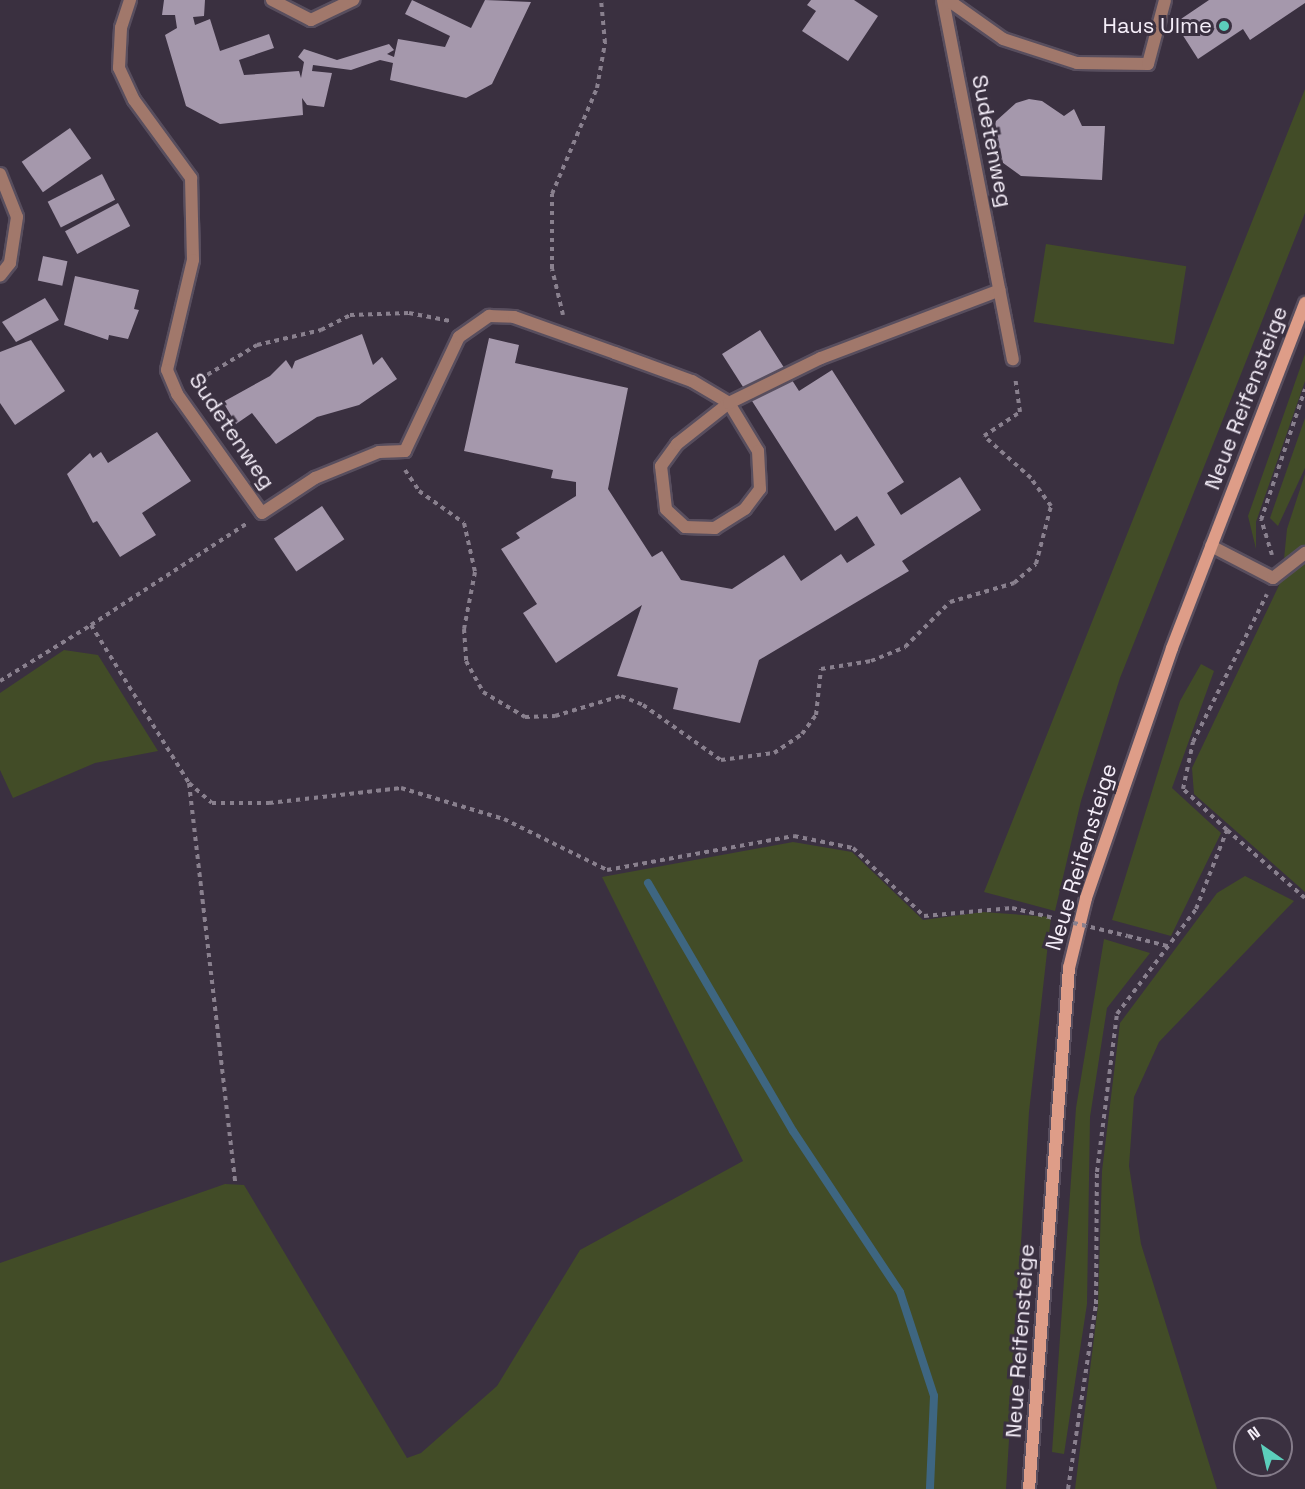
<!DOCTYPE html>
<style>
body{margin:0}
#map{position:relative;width:1305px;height:1489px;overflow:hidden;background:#3a3040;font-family:"Space Grotesk",sans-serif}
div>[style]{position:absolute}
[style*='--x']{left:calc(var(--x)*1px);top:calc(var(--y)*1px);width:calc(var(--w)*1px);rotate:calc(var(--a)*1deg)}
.green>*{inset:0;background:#424c27;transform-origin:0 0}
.stream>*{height:8px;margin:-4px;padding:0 4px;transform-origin:4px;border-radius:4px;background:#3e6681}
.building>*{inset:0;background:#a598ac;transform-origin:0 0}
.path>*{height:4px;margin-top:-2px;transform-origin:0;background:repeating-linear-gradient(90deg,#89808e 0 4.5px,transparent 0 9px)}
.roads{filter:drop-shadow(2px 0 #584e5e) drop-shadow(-2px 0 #584e5e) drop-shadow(0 2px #584e5e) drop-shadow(0 -2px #584e5e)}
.service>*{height:12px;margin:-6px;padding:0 6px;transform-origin:6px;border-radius:6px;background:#a1786b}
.minor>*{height:12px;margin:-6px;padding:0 6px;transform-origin:6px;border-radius:6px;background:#a1786b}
.secondary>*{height:12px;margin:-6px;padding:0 6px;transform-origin:6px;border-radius:6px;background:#de9d88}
.path-bridge>*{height:4px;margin-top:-2px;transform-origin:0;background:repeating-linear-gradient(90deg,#89808e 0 4.5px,transparent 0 9px)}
.dots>*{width:16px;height:16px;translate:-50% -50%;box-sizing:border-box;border:3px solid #3a3040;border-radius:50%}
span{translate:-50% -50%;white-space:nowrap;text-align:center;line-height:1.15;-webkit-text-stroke:6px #3a3040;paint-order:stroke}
.poi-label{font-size:22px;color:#f5eef9}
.right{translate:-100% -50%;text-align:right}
.street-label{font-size:22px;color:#f5eef9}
.north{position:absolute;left:1233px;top:1417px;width:60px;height:60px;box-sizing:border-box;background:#3a3040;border:2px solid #857c8a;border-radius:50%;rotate:326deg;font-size:16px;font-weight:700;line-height:24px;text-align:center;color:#f5eef9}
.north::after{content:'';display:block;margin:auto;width:21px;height:27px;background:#5ccebb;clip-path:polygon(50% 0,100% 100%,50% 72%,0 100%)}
</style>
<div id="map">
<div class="green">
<i style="clip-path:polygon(1305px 89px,1305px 213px,1120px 678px,1081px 801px,1055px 911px,984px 892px)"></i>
<i style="left:1046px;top:244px;width:142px;height:79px;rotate:9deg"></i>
<i style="clip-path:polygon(1305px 354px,1305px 381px,1256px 522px,1256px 549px,1248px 516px)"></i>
<i style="clip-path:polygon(1305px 418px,1305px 468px,1278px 526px,1270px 518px)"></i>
<i style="clip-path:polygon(1305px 474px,1305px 892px,1194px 794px,1192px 768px,1282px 579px,1287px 529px)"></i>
<i style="clip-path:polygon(64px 650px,98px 655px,158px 751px,95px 763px,13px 798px,0 770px,0 693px)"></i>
<i style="clip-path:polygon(1201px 664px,1214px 671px,1172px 788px,1221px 833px,1171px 936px,1112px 920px,1180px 701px)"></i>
<i style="clip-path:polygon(793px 842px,852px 852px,923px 920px,983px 912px,1051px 917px,1029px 1112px,1006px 1489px,0 1489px,0 1263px,225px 1184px,244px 1185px,407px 1458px,421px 1453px,497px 1386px,580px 1250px,743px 1161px,602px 877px)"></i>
<i style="clip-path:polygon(1245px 876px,1294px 901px,1159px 1042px,1134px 1097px,1129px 1166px,1141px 1244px,1217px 1489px,1075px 1489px,1098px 1306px,1102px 1171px,1120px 1023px,1217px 893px)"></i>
<i style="clip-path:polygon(1104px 939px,1150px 953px,1107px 1008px,1090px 1117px,1087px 1304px,1064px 1454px,1052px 1452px,1076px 1108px)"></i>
</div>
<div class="stream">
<i style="--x:648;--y:883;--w:287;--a:59.7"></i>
<i style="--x:793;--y:1131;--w:193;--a:56.4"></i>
<i style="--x:900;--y:1292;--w:109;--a:71.9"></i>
<i style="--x:934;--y:1396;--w:93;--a:92.5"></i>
</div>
<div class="building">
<i style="clip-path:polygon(164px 0,205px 0,204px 16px,193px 17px,195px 25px,210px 19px,220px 51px,269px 34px,274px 48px,239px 60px,244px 75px,299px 71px,301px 78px,304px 62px,298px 57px,304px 49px,337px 60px,389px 44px,394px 50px,387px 54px,394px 57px,398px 39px,445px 47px,450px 36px,405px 14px,412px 0,471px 28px,485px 0,531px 2px,492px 84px,466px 98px,390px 80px,393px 63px,380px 60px,351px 70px,313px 65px,312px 71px,332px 73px,324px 107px,307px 105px,302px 98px,303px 115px,220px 124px,186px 106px,165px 35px,177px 28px,175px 15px,162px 15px)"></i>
<i style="clip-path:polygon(811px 0,854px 0,878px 16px,848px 61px,802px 31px,816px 11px,807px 5px)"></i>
<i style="clip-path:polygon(1209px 0,1305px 0,1305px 3px,1250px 40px,1243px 29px,1198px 59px,1175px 23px)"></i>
<i style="clip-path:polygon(1029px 99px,1042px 101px,1064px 116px,1074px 109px,1082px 126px,1105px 126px,1102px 180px,1021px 176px,999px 160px,993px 134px,996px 121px,1016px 103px)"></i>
<i style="left:70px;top:128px;width:37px;height:59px;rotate:55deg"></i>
<i style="left:102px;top:174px;width:29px;height:61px;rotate:63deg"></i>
<i style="left:118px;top:203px;width:26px;height:60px;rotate:62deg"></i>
<i style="left:43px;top:256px;width:25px;height:25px;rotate:12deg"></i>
<i style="clip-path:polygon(75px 276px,139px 290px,134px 309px,139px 310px,128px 339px,109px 335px,108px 340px,64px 325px)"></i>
<i style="clip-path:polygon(45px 298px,59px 320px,16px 342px,2px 322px)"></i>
<i style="clip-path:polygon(760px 330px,799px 391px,832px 370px,904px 482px,887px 493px,901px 515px,960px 477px,981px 510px,902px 561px,909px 571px,759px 660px,740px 723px,673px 709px,678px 688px,617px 676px,642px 605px,556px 663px,523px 613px,537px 604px,501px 549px,520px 538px,516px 533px,576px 496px,576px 482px,551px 478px,553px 470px,464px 451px,489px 338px,519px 345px,515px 363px,628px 388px,608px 489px,652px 557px,662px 551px,681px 580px,732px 589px,784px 555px,801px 581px,841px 554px,847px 563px,875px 545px,857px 516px,835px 531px,722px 354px)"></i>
<i style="clip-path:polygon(362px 334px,373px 365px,382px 357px,397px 379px,359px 405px,317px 417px,276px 444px,252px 413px,236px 424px,223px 402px,270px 376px,286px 360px,292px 369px,295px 361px)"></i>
<i style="clip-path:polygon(31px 340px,65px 391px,15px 425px,0 403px,0 352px)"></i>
<i style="clip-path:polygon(157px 432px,191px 481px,142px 513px,156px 535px,120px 557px,97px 521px,93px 523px,67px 474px,90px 453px,93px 458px,101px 452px,108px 463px)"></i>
<i style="left:322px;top:506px;width:40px;height:58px;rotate:56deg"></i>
</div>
<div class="path">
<i style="--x:563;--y:315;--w:47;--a:-103.4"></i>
<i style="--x:552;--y:269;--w:75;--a:-90"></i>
<i style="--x:552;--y:194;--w:115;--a:-67"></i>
<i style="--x:597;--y:88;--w:46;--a:-79.9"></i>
<i style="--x:605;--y:43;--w:43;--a:-95.3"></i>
<i style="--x:192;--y:384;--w:76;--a:-31"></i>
<i style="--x:257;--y:345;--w:66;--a:-13.2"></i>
<i style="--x:321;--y:330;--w:33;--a:-27"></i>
<i style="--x:350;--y:315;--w:59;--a:-1.9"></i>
<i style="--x:409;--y:313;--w:42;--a:11"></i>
<i style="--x:405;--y:470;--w:25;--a:56"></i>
<i style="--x:419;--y:491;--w:55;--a:35.4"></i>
<i style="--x:464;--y:523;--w:50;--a:77.3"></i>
<i style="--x:475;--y:572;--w:58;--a:100.9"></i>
<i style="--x:464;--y:629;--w:32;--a:86"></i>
<i style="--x:466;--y:661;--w:35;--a:61"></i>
<i style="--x:483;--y:692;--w:49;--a:30.8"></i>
<i style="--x:525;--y:717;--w:30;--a:-2"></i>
<i style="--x:555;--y:716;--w:69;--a:-16.9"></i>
<i style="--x:621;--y:696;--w:24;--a:22"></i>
<i style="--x:643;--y:705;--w:95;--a:35.2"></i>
<i style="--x:721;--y:760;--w:53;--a:-7.5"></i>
<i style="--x:774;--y:753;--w:34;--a:-34"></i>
<i style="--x:802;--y:734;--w:24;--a:-54"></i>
<i style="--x:816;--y:715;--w:46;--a:-83.8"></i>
<i style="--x:821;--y:669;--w:51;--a:-9.1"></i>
<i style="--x:871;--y:661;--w:37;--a:-22"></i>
<i style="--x:905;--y:647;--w:64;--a:-45"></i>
<i style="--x:950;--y:602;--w:67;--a:-16.5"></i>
<i style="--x:1014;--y:583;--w:29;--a:-41"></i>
<i style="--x:1036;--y:564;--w:60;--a:-75.5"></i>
<i style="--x:1051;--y:506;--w:34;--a:-126"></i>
<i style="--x:1031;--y:478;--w:63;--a:-138.2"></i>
<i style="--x:984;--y:436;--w:43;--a:-33.7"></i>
<i style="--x:1020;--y:412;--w:35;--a:-98"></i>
<i style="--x:1272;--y:555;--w:37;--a:-107"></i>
<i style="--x:1261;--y:520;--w:138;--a:-71.4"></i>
<i style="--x:91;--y:625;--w:185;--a:-33.1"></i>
<i style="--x:0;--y:681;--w:107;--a:-31.6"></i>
<i style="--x:91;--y:625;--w:186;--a:58.2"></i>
<i style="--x:189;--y:783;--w:30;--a:41"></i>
<i style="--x:212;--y:803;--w:57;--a:0"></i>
<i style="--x:269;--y:803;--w:133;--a:-6.5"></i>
<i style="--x:401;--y:788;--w:108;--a:16.8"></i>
<i style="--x:504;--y:819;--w:115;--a:26.3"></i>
<i style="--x:607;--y:870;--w:190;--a:-10.3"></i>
<i style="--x:794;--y:836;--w:60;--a:11.5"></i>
<i style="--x:853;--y:848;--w:98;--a:43.8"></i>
<i style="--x:924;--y:916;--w:88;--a:-5.2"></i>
<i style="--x:189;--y:783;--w:401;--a:83.4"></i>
<i style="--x:1227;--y:830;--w:103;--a:41.1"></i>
<i style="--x:1128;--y:936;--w:44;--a:14.3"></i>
<i style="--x:1068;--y:1489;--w:187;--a:-81.4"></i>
<i style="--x:1096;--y:1304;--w:132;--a:-89.6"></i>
<i style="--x:1097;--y:1172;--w:159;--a:-82.8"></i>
<i style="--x:1117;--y:1014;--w:131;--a:-53"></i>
<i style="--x:1196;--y:909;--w:85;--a:-68.6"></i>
<i style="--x:1227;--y:830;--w:60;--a:-137"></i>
<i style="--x:1183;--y:789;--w:48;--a:-78"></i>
<i style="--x:1193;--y:742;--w:165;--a:-63.4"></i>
</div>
<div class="roads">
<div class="service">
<i style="--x:130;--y:0;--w:29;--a:108"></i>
<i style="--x:121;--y:28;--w:40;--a:92.9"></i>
<i style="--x:119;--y:68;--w:35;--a:65"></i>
<i style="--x:134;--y:100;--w:97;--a:53.8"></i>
<i style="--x:191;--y:178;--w:82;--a:88.6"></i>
<i style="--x:193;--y:260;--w:113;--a:103.3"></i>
<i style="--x:167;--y:370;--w:26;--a:67"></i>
<i style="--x:177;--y:394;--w:146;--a:54.5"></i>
<i style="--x:262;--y:513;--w:64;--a:-33.4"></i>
<i style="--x:315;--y:478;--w:69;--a:-22.1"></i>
<i style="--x:379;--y:452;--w:26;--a:-2"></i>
<i style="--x:405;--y:451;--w:126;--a:-64.7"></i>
<i style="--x:459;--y:337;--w:37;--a:-35"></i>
<i style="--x:489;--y:316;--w:25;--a:2"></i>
<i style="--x:514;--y:317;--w:107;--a:19.6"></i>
<i style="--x:615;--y:353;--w:82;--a:20"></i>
<i style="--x:692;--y:381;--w:43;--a:30.7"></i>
<i style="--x:729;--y:403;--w:56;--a:58.9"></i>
<i style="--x:758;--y:451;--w:38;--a:87"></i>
<i style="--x:760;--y:489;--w:25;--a:127"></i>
<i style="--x:745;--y:509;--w:36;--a:148"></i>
<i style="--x:715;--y:528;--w:30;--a:-178"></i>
<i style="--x:685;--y:527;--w:26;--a:-137"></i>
<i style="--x:666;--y:509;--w:43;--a:-96.6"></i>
<i style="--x:661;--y:466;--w:27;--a:-54"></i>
<i style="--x:677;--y:444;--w:66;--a:-38.3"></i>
<i style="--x:729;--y:403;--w:102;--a:-26.1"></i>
<i style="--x:821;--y:358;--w:191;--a:-20.8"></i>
<i style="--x:943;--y:0;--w:366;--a:79"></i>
<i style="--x:948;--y:0;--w:67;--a:35.3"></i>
<i style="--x:1003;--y:39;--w:78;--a:18"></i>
<i style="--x:1077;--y:63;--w:71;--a:0.8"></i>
<i style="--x:1148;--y:64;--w:66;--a:-75.1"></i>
<i style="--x:1211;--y:546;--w:70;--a:27.3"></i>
<i style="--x:1273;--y:578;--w:41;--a:-38"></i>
</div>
<div class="minor">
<i style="--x:272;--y:0;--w:44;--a:27.1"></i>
<i style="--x:311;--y:20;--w:47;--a:-25.5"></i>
<i style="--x:0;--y:174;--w:46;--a:68.4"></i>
<i style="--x:17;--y:217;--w:47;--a:98.7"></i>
<i style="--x:10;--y:263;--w:16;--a:128"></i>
</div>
<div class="secondary">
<i style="--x:1029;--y:1489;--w:523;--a:-85.61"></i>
<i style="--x:1069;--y:968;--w:72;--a:-76.3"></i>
<i style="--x:1086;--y:898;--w:264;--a:-71"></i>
<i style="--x:1172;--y:648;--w:370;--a:-68.9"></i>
</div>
</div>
<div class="path-bridge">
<i style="--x:1012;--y:908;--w:119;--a:13.6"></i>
</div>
<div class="dots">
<i style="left:1224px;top:26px;background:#5ccebb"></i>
</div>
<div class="poi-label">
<span class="right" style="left:1212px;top:26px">Haus Ulme</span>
</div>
<div class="street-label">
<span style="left:992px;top:141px;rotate:79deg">Sudetenweg</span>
<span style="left:1246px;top:398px;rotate:-69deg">Neue Reifensteige</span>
<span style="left:232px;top:431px;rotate:56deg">Sudetenweg</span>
<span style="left:1081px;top:857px;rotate:-73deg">Neue Reifensteige</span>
<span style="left:1020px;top:1341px;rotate:-86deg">Neue Reifensteige</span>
</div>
<div class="north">N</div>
</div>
